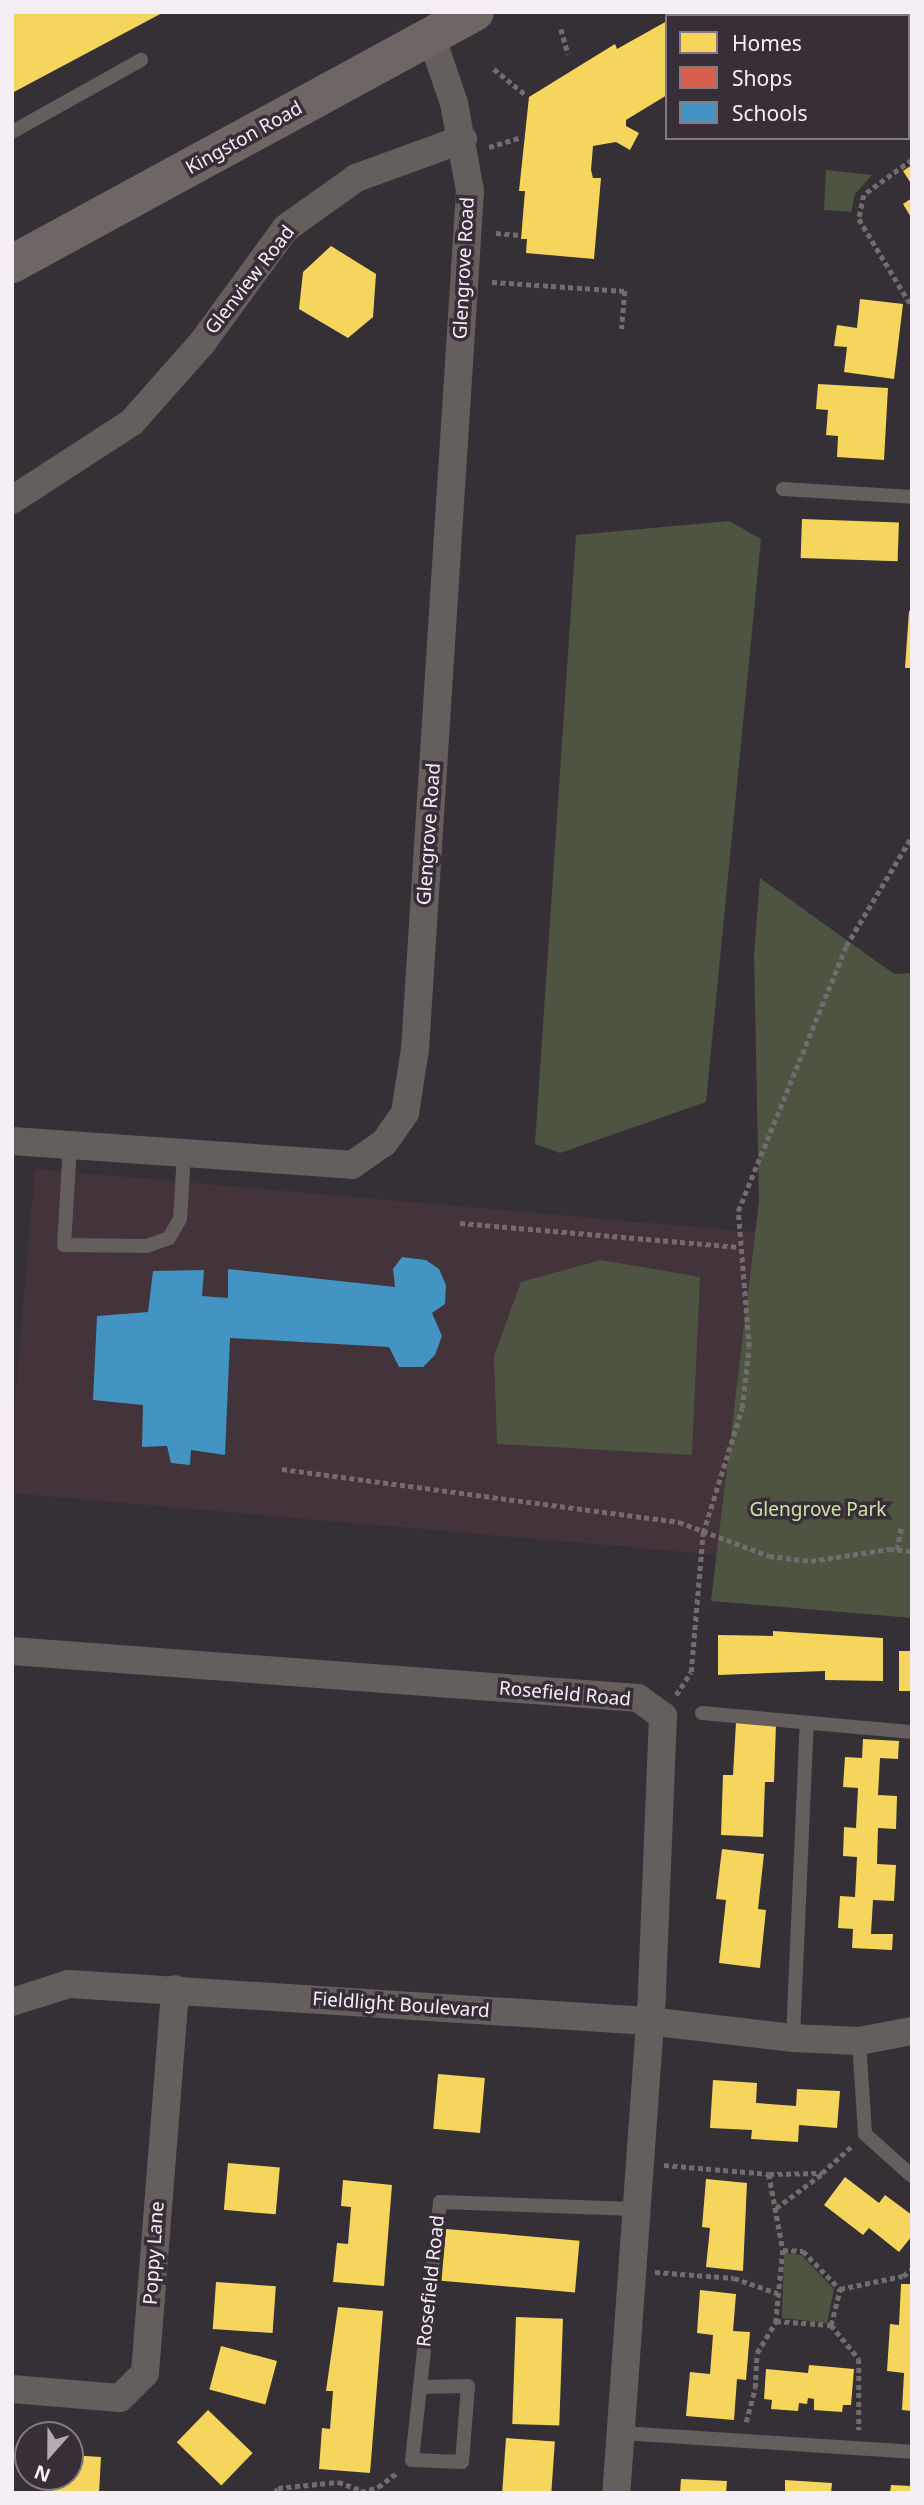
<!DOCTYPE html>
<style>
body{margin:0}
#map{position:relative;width:924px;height:2505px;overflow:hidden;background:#353035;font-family:"Noto Sans",sans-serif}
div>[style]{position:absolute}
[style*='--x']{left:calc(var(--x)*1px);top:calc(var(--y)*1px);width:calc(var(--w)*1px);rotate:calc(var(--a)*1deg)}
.education>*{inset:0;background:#43333a;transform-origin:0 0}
.green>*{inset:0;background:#4e5442}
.homes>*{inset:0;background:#f6d55c;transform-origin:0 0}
.shops>*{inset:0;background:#d6604d}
.schools>*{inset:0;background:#4393c3}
.path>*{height:4.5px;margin-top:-2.25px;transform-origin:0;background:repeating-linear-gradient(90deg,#716c6d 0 5px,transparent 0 8.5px)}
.lane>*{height:14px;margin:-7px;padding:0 7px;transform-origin:7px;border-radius:7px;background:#645e5d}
.street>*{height:28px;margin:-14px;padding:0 14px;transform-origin:14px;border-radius:14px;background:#645e5d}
.primary>*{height:38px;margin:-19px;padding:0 19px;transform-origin:19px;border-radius:19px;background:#6d6665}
span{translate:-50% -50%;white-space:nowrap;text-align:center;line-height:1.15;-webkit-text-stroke:7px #372e37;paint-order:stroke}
.street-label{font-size:19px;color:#f5eff5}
.park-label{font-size:19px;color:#cce2a6}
.frame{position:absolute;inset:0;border:14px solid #f5eff5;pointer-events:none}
.legend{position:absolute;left:665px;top:14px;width:245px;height:126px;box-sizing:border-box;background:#372e37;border:2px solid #837b83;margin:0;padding:9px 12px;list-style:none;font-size:21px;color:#f5eff5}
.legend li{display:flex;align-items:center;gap:14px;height:35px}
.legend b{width:35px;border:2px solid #837b83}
.north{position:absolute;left:14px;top:2421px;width:70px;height:70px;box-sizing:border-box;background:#372e37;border:2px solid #837b83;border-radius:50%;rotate:201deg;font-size:19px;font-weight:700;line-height:28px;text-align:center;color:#f5eff5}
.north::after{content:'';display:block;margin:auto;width:24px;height:32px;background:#b2acb2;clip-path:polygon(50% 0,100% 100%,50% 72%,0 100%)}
</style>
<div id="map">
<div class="education">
<i style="left:35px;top:1169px;width:723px;height:325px;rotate:5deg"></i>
</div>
<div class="green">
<i style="clip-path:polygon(826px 170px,872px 175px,855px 194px,851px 212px,824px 210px)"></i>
<i style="clip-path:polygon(729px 521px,761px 539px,706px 1102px,560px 1153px,535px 1144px,576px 535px)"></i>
<i style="clip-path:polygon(760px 878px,894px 974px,912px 973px,912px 1618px,711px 1601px,759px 1201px,754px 954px)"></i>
<i style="clip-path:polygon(601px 1260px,700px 1277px,692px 1455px,497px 1444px,494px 1356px,521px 1282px)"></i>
<i style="clip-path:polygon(784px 2253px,801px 2255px,834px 2289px,827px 2323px,782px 2318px)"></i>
</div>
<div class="homes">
<i style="clip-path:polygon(12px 12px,164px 12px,12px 93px)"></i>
<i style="clip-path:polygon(683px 12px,704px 12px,706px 16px,676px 16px)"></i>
<i style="clip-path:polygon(667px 21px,667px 95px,626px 120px,626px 126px,639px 133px,630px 150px,616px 142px,593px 146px,591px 170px,593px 178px,601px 178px,594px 259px,526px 253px,527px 239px,521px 239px,525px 191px,519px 191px,529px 97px,615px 44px,617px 49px)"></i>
<i style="clip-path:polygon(912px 165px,912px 185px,903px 171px)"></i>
<i style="clip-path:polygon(912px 198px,912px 219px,903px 204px)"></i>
<i style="clip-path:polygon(331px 246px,376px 274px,373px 317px,348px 338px,299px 309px,303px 272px)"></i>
<i style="clip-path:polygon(860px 299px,903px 304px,894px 379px,844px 372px,847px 347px,834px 346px,837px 325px,857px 328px)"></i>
<i style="clip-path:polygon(818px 384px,888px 388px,884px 460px,837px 457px,838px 436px,826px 435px,828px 410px,816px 409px)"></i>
<i style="left:802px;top:519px;width:97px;height:39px;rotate:2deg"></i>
<i style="clip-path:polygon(909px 611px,912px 611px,912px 668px,905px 668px)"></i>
<i style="clip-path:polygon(773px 1631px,883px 1638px,883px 1681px,825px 1680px,825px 1671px,718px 1675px,718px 1635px,773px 1636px)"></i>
<i style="left:899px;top:1651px;width:13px;height:40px"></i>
<i style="clip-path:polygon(736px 1722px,776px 1724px,774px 1782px,765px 1782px,763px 1837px,721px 1835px,723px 1775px,733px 1775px)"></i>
<i style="clip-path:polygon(863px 1739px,899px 1741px,898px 1759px,880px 1758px,878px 1795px,897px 1796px,896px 1829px,878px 1828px,877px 1864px,896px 1865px,894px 1901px,873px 1900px,871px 1934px,893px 1934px,892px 1950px,852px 1948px,853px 1929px,838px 1928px,840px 1896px,855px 1897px,857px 1857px,843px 1856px,844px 1827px,856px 1828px,858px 1788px,843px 1787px,845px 1757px,862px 1758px)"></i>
<i style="clip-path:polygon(722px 1849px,764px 1854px,758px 1909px,766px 1910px,760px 1968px,719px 1963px,726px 1900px,716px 1899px)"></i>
<i style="left:438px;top:2074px;width:47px;height:55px;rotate:5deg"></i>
<i style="clip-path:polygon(713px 2080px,757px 2083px,756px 2103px,796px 2106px,797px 2089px,840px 2091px,837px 2128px,799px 2125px,798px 2142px,751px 2139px,752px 2130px,710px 2128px)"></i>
<i style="left:228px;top:2163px;width:52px;height:47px;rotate:5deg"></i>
<i style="clip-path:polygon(845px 2177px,879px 2203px,885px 2195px,912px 2215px,912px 2236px,899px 2252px,869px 2228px,863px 2235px,824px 2205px)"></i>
<i style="clip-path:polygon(706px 2179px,747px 2183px,743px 2271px,706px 2267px,710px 2228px,702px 2227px)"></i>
<i style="clip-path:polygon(343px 2180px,392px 2185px,384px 2286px,333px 2282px,337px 2243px,348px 2244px,351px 2207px,341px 2206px)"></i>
<i style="left:446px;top:2229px;width:134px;height:52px;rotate:5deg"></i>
<i style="left:216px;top:2282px;width:60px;height:47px;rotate:4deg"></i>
<i style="clip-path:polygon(901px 2284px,912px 2284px,912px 2411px,902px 2410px,904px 2373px,887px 2371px,890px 2324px,899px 2325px)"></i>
<i style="clip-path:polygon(700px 2290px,736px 2294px,733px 2331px,750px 2332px,746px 2380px,737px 2379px,734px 2420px,686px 2416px,690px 2372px,710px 2374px,713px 2335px,697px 2333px)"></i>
<i style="clip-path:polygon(338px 2307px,383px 2311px,370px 2473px,319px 2469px,322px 2428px,330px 2429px,333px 2391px,326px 2391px)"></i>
<i style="left:516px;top:2317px;width:47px;height:107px;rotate:2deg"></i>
<i style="left:221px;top:2346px;width:58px;height:45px;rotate:15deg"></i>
<i style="clip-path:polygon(809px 2365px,854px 2369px,851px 2405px,843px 2405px,842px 2412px,814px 2410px,814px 2399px,808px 2398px,807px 2404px,799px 2403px,798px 2411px,771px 2409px,772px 2400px,764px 2399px,766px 2369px,808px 2373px)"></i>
<i style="left:208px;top:2410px;width:62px;height:45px;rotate:44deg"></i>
<i style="left:506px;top:2438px;width:49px;height:55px;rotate:4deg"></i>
<i style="clip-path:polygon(70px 2455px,101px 2457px,99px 2493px,52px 2493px,53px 2477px,70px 2477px)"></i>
<i style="clip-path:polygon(681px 2479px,727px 2481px,726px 2493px,680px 2493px)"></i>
<i style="clip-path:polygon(785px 2480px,832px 2483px,831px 2493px,785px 2493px)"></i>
<i style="clip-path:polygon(891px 2485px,912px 2486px,912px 2493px,890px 2493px)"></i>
</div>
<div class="shops">
<i style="clip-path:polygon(827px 12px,870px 12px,827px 16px)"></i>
</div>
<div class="schools">
<i style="clip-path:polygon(402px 1257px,426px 1260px,439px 1269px,446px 1285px,445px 1304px,432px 1313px,442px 1336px,435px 1355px,423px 1367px,399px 1367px,389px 1347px,230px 1338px,225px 1455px,191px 1450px,190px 1465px,171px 1463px,167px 1446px,142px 1447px,143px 1405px,93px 1400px,97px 1316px,148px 1312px,153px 1271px,204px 1270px,202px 1296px,228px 1298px,228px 1269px,395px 1287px,393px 1269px)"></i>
</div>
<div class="path">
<i style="--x:746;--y:12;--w:5;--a:53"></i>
<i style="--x:561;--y:29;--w:26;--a:74"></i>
<i style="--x:494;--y:69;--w:40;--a:39"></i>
<i style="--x:489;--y:147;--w:34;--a:-17"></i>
<i style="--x:912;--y:160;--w:59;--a:143.9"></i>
<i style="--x:864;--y:195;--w:25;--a:102"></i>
<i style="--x:859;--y:219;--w:103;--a:58.9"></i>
<i style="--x:496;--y:233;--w:24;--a:5"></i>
<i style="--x:492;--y:282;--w:133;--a:3.9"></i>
<i style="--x:625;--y:291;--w:38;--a:95"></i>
<i style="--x:460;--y:1223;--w:280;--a:4.9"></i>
<i style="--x:282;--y:1469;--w:401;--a:7.6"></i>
<i style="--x:679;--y:1522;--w:96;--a:20.7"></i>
<i style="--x:769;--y:1556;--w:42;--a:6.8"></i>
<i style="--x:811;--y:1561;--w:79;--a:-8.7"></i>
<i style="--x:889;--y:1549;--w:23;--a:5"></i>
<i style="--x:897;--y:1550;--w:23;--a:-80"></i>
<i style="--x:676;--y:1695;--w:27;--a:-57"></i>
<i style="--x:691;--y:1672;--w:140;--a:-85.1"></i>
<i style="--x:703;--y:1533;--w:131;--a:-72.7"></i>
<i style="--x:742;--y:1408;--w:61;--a:-83.5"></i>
<i style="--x:749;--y:1347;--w:136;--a:-94.6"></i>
<i style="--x:738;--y:1211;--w:286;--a:-67.8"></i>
<i style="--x:846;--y:946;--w:128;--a:-59"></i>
<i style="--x:664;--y:2165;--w:105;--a:4.9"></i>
<i style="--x:769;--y:2174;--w:77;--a:79.6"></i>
<i style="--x:783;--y:2250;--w:71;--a:95.6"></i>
<i style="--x:776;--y:2321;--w:55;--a:4.2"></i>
<i style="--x:831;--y:2325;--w:37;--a:-76"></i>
<i style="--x:840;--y:2289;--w:64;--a:-11.7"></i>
<i style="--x:903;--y:2276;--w:11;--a:-38"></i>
<i style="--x:769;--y:2174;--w:53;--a:-1.1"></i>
<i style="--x:822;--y:2173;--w:40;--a:-42"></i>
<i style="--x:776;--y:2208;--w:57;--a:-36.5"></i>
<i style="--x:783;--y:2250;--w:20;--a:3"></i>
<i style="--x:803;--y:2251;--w:53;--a:45.8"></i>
<i style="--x:655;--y:2272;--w:79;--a:4.3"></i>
<i style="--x:734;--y:2278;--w:46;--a:19.2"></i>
<i style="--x:831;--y:2325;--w:44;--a:50.5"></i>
<i style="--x:859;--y:2359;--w:71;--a:90"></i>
<i style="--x:746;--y:2422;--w:35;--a:-75"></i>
<i style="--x:755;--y:2388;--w:35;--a:-87"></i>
<i style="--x:757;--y:2353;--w:37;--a:-59"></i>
<i style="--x:361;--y:2492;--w:18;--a:-16"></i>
<i style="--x:378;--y:2487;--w:25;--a:-37"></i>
<i style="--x:275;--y:2493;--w:6;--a:-59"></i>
<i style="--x:278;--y:2488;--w:60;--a:-5.7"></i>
<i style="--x:338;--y:2482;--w:24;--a:19"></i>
</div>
<div class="lane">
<i style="--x:12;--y:132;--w:148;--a:-29.2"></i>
<i style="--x:783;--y:489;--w:129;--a:3.5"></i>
<i style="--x:70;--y:1145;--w:100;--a:93.4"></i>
<i style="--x:64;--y:1245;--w:83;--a:0.7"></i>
<i style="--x:147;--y:1246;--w:23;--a:-20"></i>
<i style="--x:169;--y:1238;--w:22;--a:-60"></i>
<i style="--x:180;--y:1219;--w:65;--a:-86.5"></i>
<i style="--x:702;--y:1713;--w:211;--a:5.2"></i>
<i style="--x:793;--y:2038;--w:315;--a:-87.5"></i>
<i style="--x:859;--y:2041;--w:93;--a:86.3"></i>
<i style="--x:865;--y:2134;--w:63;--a:41.8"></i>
<i style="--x:420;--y:2387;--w:48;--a:-1.2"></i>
<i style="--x:468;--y:2386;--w:76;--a:94.5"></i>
<i style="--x:462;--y:2462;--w:50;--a:-177.7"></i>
<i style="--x:412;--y:2460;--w:73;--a:-83.7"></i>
<i style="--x:420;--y:2387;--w:186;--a:-83.8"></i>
<i style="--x:440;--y:2202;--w:194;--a:2.1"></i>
<i style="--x:622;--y:2433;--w:291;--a:3.7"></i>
</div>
<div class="street">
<i style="--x:12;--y:500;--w:143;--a:-33"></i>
<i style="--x:132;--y:422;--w:106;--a:-48.5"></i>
<i style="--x:202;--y:343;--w:142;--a:-53.9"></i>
<i style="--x:286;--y:228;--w:86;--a:-35.5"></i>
<i style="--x:356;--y:178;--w:114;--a:-20"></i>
<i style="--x:12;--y:1141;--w:341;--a:4"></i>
<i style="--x:352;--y:1165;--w:39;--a:-35"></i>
<i style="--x:384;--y:1143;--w:37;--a:-55"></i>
<i style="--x:405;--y:1113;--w:65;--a:-81.1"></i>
<i style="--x:415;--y:1049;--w:860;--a:-86.33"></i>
<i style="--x:470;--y:191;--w:89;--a:-100.3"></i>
<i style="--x:454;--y:103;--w:71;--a:-108.9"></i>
<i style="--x:12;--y:1651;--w:628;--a:4.29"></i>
<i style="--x:638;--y:1698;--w:31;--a:36"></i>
<i style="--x:663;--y:1716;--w:279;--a:92.3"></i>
<i style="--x:652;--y:1995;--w:499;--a:94.1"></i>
<i style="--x:12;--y:2002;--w:60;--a:-17.5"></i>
<i style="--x:69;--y:1984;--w:580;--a:3.66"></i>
<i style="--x:648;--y:2021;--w:146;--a:6.7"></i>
<i style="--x:793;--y:2038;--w:66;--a:2.6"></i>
<i style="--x:859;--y:2041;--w:54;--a:-10.7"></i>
<i style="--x:12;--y:2389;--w:108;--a:4.8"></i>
<i style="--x:120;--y:2398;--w:35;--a:-45"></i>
<i style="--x:145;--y:2373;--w:385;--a:-85.5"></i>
</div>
<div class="primary">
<i style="--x:12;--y:264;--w:527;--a:-28.56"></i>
</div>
<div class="street-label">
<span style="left:244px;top:138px;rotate:-29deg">Kingston Road</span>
<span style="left:464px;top:268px;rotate:-87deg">Glengrove Road</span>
<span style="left:250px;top:280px;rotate:-52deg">Glenview Road</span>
<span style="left:429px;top:834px;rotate:-86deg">Glengrove Road</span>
<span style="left:565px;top:1694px;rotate:5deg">Rosefield Road</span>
<span style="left:401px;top:2005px;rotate:4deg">Fieldlight Boulevard</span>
<span style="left:154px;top:2253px;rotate:-86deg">Poppy Lane</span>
<span style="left:431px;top:2281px;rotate:-84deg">Rosefield Road</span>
</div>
<div class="park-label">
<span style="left:818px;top:1510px">Glengrove Park</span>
</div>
<div class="frame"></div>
<ul class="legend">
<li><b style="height:19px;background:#f6d55c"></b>Homes</li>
<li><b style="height:19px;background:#d6604d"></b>Shops</li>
<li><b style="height:19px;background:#4393c3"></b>Schools</li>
</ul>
<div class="north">N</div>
</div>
